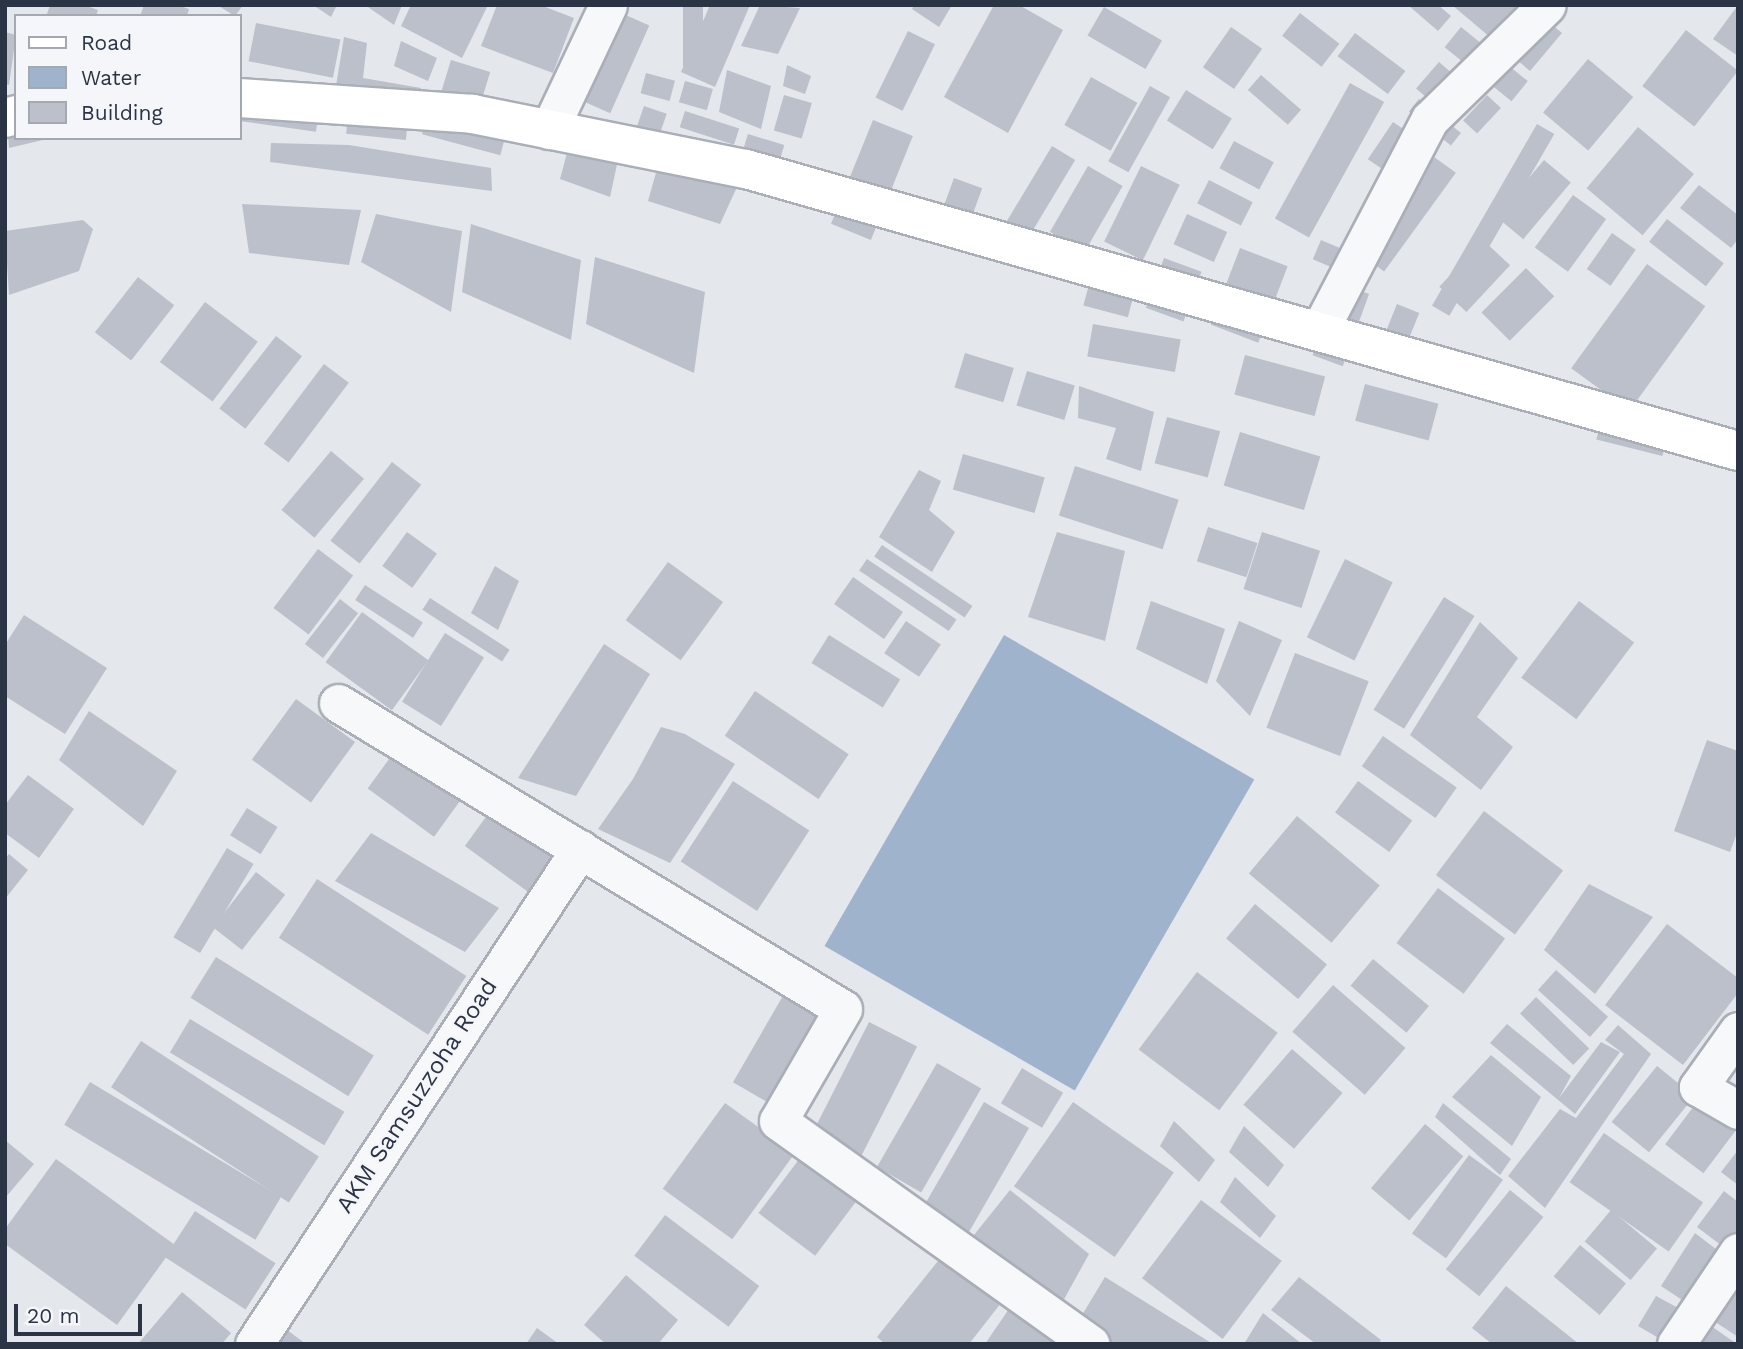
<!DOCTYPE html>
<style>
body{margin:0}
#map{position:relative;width:1743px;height:1349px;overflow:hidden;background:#e4e7ec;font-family:"Work Sans",sans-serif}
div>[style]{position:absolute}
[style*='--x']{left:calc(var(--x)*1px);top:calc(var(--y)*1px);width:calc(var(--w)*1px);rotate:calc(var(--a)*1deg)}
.water>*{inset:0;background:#9fb4cc;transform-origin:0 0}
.building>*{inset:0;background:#bbc0ca;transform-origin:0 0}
.roads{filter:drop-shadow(2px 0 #a9aeb7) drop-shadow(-2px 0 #a9aeb7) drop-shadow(0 2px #a9aeb7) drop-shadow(0 -2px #a9aeb7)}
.minor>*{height:37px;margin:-18.5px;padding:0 18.5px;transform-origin:18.5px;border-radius:18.5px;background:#f7f8fa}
.primary>*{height:38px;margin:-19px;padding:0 19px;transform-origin:19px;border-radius:19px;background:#fff}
span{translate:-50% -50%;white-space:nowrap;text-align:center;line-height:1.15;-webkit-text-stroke:5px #f4f6f9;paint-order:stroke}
.street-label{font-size:24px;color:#2b3445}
.frame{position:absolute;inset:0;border:7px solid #2b3445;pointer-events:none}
.legend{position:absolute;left:14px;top:14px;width:228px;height:126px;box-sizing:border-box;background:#f4f6f9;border:2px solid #a4a8b1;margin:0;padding:9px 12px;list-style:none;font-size:21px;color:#2b3445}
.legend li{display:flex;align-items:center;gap:14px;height:35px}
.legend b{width:35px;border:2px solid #a4a8b1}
.scale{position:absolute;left:14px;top:1304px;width:128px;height:32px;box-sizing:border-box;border:4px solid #2b3445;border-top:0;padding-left:9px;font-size:21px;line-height:24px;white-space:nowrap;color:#2b3445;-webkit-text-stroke:5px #f4f6f9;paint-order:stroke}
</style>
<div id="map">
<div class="water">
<i style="left:1004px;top:635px;width:289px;height:359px;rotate:30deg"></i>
</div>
<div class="building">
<i style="clip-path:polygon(50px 5px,84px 5px,98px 10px,96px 16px,51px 16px,47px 14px)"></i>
<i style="clip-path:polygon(144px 5px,177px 5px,189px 9px,187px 16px,140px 16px)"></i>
<i style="clip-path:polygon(217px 5px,243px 5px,235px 16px)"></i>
<i style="clip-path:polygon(313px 5px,337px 5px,331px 17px)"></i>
<i style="clip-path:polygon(365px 5px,402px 5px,394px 25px)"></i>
<i style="clip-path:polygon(411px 5px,488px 5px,462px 58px,401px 26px)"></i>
<i style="clip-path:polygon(497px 5px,540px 5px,574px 18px,553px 73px,481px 46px)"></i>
<i style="left:683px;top:5px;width:20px;height:61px"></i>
<i style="clip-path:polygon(710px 5px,750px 5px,715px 87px,681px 72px)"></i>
<i style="clip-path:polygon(760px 5px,800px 8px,778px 54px,741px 46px)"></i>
<i style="clip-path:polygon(914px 5px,952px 5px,939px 27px,912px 9px)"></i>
<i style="clip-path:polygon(994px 5px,1019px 5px,1063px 30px,1008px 133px,944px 97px)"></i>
<i style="clip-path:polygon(1408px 5px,1438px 5px,1451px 16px,1438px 31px)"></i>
<i style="clip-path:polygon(1452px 5px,1528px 5px,1562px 33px,1530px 71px)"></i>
<i style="clip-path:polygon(1738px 5px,1738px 56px,1713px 39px)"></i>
<i style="left:1104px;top:7px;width:67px;height:33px;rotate:30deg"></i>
<i style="left:610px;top:8px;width:43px;height:96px;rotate:24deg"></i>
<i style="left:1300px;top:13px;width:50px;height:29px;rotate:38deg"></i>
<i style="left:256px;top:23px;width:86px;height:39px;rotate:11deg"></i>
<i style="left:1231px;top:27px;width:38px;height:49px;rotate:35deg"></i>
<i style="left:1461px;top:27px;width:86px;height:26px;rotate:39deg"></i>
<i style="left:1686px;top:30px;width:66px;height:71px;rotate:38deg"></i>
<i style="left:908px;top:31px;width:30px;height:74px;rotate:26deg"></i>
<i style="clip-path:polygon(5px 32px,16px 35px,9px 85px,5px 84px)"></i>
<i style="left:1355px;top:33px;width:63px;height:29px;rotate:37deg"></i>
<i style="clip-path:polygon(344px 37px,367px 43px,363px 78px,421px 88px,417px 106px,334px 98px)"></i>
<i style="clip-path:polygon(401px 41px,437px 58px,428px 81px,394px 66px)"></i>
<i style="left:1588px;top:59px;width:59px;height:70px;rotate:40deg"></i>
<i style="left:451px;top:60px;width:41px;height:44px;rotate:17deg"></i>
<i style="left:1439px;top:62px;width:23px;height:35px;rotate:41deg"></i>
<i style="clip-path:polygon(787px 65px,811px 76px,805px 94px,783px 86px)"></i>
<i style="clip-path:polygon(727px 70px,771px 86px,761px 129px,719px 112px)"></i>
<i style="left:646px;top:73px;width:30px;height:21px;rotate:15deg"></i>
<i style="left:1261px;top:75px;width:53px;height:20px;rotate:41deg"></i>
<i style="left:1091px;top:77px;width:53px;height:55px;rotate:29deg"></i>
<i style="left:685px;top:81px;width:29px;height:22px;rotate:16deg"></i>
<i style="left:1350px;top:83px;width:39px;height:155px;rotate:29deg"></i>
<i style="left:1150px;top:86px;width:23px;height:86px;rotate:29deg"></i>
<i style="left:1186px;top:90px;width:54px;height:36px;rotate:32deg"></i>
<i style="left:784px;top:95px;width:29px;height:37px;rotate:16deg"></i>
<i style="left:1487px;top:95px;width:19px;height:35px;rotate:43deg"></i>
<i style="clip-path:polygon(16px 99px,16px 138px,47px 139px,9px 148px,6px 101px)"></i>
<i style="left:1419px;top:99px;width:54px;height:16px;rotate:39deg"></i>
<i style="left:644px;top:106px;width:24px;height:52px;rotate:19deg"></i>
<i style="left:349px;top:107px;width:60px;height:27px;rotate:6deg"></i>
<i style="left:319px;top:110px;width:22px;height:79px;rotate:98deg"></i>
<i style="left:685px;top:111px;width:57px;height:17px;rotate:18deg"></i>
<i style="left:428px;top:112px;width:81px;height:23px;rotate:15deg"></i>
<i style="clip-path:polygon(576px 120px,622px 141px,610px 197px,560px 179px)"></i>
<i style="left:873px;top:120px;width:43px;height:112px;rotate:22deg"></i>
<i style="left:1393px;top:122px;width:42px;height:45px;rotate:34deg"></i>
<i style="left:1537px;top:124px;width:20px;height:210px;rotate:30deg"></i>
<i style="left:1638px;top:127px;width:73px;height:80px;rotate:40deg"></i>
<i style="left:748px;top:134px;width:38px;height:45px;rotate:17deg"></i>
<i style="left:1234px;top:141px;width:45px;height:31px;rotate:28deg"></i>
<i style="clip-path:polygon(271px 143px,349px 145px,491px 168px,492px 191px,270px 162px)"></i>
<i style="left:1052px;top:146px;width:27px;height:94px;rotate:31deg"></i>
<i style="left:1434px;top:157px;width:27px;height:122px;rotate:36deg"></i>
<i style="left:1544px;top:160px;width:35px;height:74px;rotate:40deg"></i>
<i style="left:1088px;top:166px;width:40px;height:76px;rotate:30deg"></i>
<i style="left:1141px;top:166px;width:43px;height:84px;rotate:26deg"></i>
<i style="clip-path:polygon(657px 169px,737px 187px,720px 224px,648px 201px)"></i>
<i style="left:954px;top:178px;width:30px;height:64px;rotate:20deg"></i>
<i style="left:1209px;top:180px;width:49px;height:26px;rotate:27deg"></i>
<i style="clip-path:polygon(1699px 185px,1738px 215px,1738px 239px,1731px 248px,1680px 208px)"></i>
<i style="left:1573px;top:195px;width:41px;height:65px;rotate:36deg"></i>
<i style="clip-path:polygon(242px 204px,361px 210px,349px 265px,249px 253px)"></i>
<i style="clip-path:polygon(376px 214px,462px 231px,451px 312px,361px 262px)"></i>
<i style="left:1187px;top:214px;width:44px;height:33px;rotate:24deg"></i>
<i style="left:1667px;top:219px;width:72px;height:29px;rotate:38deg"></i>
<i style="clip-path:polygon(83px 220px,93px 229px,79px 271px,9px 295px,5px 231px)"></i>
<i style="clip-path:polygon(471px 224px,581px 260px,571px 340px,462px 292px)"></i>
<i style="left:1612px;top:233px;width:29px;height:44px;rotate:35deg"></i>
<i style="left:1321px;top:240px;width:40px;height:21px;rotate:23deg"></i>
<i style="left:1483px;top:240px;width:37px;height:64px;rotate:43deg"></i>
<i style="left:1240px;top:248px;width:51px;height:82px;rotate:21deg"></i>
<i style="clip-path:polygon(595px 257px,705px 292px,694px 373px,586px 324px)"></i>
<i style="left:1164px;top:258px;width:40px;height:53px;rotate:20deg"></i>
<i style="left:1095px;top:262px;width:46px;height:45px;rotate:15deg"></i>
<i style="left:1647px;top:264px;width:72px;height:129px;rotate:36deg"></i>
<i style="left:1526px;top:268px;width:40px;height:63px;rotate:45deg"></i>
<i style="left:138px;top:277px;width:46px;height:70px;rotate:38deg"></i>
<i style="left:1339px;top:283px;width:32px;height:77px;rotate:20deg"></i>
<i style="left:205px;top:302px;width:66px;height:75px;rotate:37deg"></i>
<i style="left:1397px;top:304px;width:24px;height:53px;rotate:22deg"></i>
<i style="left:1093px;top:324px;width:89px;height:33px;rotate:10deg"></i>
<i style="left:276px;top:336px;width:33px;height:92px;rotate:38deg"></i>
<i style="left:965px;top:353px;width:51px;height:36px;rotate:17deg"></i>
<i style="left:1245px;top:355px;width:83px;height:41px;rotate:15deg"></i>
<i style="left:324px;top:364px;width:31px;height:100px;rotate:37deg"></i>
<i style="left:1027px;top:371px;width:50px;height:36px;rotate:17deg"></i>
<i style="left:1365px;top:384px;width:76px;height:38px;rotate:15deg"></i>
<i style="clip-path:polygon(1079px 386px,1154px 412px,1141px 471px,1106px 459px,1116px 428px,1078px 418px)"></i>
<i style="left:1167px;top:417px;width:55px;height:48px;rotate:15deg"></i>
<i style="left:1601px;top:421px;width:68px;height:19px;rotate:14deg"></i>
<i style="left:1240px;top:432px;width:84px;height:56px;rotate:17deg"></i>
<i style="left:331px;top:451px;width:43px;height:77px;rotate:40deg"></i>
<i style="left:963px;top:454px;width:85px;height:37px;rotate:16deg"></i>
<i style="left:392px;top:462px;width:37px;height:100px;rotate:38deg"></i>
<i style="left:1075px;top:466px;width:109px;height:52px;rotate:18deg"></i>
<i style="clip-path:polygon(919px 470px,941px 481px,929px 510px,955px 532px,932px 572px,879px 537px)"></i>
<i style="left:1208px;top:527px;width:52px;height:36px;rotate:18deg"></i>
<i style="left:407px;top:532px;width:37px;height:42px;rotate:36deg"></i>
<i style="clip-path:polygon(1057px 532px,1125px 551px,1105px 641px,1028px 617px)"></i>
<i style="left:1262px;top:532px;width:61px;height:60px;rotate:18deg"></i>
<i style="left:882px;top:545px;width:109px;height:14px;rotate:34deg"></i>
<i style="left:318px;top:549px;width:44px;height:74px;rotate:37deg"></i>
<i style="left:867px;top:559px;width:108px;height:14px;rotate:34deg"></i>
<i style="left:1345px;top:559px;width:53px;height:87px;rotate:26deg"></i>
<i style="left:668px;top:562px;width:68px;height:72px;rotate:36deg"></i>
<i style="clip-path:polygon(495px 566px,519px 581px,498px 630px,471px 613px)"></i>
<i style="left:853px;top:577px;width:61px;height:33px;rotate:35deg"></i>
<i style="left:365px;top:585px;width:69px;height:18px;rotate:33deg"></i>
<i style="left:1444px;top:597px;width:36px;height:133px;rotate:32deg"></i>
<i style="left:430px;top:598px;width:95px;height:14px;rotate:33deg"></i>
<i style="left:340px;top:599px;width:23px;height:57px;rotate:38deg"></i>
<i style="clip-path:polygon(1151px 601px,1225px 629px,1207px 684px,1136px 649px)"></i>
<i style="left:1579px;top:601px;width:69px;height:96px;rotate:37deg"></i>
<i style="left:362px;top:612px;width:82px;height:62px;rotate:36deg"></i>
<i style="clip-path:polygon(24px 615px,107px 668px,65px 734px,5px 696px,5px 645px)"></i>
<i style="left:906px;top:621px;width:42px;height:39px;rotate:34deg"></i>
<i style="clip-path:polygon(1239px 621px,1282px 640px,1250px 716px,1216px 681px)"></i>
<i style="clip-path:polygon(1480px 622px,1518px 658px,1477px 717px,1513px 747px,1481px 790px,1410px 735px)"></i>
<i style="left:445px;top:633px;width:46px;height:81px;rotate:32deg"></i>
<i style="left:829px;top:635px;width:84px;height:33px;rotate:32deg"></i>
<i style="clip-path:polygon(604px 644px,650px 674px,576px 796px,518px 778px)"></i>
<i style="left:1295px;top:653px;width:79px;height:80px;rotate:21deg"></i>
<i style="left:755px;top:691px;width:113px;height:54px;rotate:34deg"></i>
<i style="left:296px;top:699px;width:73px;height:75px;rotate:36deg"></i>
<i style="clip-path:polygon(89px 711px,177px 771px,143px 826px,59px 760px)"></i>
<i style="clip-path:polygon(661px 727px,685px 734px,735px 764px,670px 863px,598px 829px,633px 779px)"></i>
<i style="left:1383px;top:736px;width:90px;height:37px;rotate:35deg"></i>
<i style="clip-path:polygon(1707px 740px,1738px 751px,1738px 830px,1730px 852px,1674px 831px)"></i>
<i style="left:400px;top:744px;width:82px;height:55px;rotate:36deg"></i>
<i style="clip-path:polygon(28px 775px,74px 809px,39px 858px,5px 833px,5px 805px)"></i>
<i style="left:733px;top:781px;width:91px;height:96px;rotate:33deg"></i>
<i style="left:1358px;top:781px;width:67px;height:39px;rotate:36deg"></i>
<i style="left:496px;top:803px;width:80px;height:53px;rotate:36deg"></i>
<i style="left:247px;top:808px;width:36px;height:32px;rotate:32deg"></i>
<i style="left:1484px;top:811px;width:99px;height:80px;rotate:37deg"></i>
<i style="left:1297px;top:816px;width:108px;height:75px;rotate:40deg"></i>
<i style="clip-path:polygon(371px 833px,499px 908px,465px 952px,335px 881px)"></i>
<i style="left:227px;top:848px;width:31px;height:104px;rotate:31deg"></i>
<i style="clip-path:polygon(9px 854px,28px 870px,5px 899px,5px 859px)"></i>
<i style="left:256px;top:872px;width:37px;height:70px;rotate:38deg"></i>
<i style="left:317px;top:879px;width:178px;height:70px;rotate:33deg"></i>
<i style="clip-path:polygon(1589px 884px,1653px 917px,1595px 994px,1544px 950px)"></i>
<i style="left:1438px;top:888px;width:84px;height:69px;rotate:37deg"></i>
<i style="left:1255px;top:904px;width:94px;height:45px;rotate:40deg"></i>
<i style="clip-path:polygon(1667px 924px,1738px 978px,1738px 993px,1683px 1065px,1605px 1005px)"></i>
<i style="left:216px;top:957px;width:186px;height:48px;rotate:32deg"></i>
<i style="left:1373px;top:959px;width:73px;height:35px;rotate:40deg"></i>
<i style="left:1556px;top:970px;width:70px;height:27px;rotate:42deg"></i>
<i style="left:1197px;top:972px;width:101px;height:97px;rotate:37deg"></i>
<i style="left:1333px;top:985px;width:96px;height:62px;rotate:41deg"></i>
<i style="left:784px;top:994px;width:76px;height:102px;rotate:30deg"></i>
<i style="left:1536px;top:997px;width:74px;height:23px;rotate:44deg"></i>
<i style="left:190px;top:1019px;width:180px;height:39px;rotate:31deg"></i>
<i style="left:869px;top:1022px;width:54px;height:123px;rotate:27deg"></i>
<i style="clip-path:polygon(1507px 1024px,1571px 1076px,1559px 1098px,1601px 1042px,1620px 1052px,1575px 1114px,1490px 1043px)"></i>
<i style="clip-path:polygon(1618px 1025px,1651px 1054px,1545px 1208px,1508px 1176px,1560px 1109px,1576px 1118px,1624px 1054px,1605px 1040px)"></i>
<i style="left:141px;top:1041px;width:212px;height:55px;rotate:33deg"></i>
<i style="left:1292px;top:1049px;width:67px;height:74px;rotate:41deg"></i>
<i style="clip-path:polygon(1491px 1055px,1541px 1097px,1512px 1146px,1452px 1097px)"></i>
<i style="left:937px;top:1063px;width:51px;height:120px;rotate:30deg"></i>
<i style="left:1657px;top:1066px;width:48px;height:72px;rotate:39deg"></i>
<i style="left:1022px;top:1068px;width:48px;height:41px;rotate:31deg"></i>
<i style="left:90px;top:1082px;width:223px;height:50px;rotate:31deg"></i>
<i style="left:1700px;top:1098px;width:48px;height:58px;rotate:37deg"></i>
<i style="left:984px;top:1102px;width:52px;height:121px;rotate:30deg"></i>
<i style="left:1073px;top:1102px;width:123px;height:103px;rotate:35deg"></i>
<i style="left:725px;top:1103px;width:86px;height:106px;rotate:36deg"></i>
<i style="clip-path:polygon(1443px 1103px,1511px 1159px,1500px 1175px,1435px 1117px)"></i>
<i style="clip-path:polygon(1174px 1121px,1215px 1160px,1199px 1182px,1160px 1146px)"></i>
<i style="left:1425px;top:1124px;width:50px;height:84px;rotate:40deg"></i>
<i style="clip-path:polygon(1244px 1126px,1284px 1165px,1268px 1187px,1229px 1152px)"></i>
<i style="left:1604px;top:1133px;width:121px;height:60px;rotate:35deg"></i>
<i style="clip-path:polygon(5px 1140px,34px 1164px,5px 1198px)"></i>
<i style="clip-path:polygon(1738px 1150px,1738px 1185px,1721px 1172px)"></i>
<i style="left:803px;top:1154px;width:71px;height:74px;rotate:37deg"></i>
<i style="left:1469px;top:1155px;width:42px;height:97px;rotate:36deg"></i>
<i style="clip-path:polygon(56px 1159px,175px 1245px,117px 1325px,5px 1244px,5px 1229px)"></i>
<i style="clip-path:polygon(1235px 1177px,1276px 1216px,1260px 1238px,1220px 1202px)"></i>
<i style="clip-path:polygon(1010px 1190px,1089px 1254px,1062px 1303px,970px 1240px)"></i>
<i style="left:1510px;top:1190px;width:43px;height:102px;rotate:39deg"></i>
<i style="clip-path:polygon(1724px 1191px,1738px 1202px,1738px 1258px,1697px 1227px)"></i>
<i style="left:1201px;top:1200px;width:101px;height:98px;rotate:37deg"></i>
<i style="left:1611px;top:1210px;width:60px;height:41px;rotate:40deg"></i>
<i style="left:195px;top:1211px;width:96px;height:55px;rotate:33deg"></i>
<i style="left:665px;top:1215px;width:118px;height:51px;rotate:37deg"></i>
<i style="clip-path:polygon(1695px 1233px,1738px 1266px,1738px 1337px,1661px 1286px)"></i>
<i style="left:1580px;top:1245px;width:60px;height:41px;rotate:40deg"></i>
<i style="clip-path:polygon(942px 1256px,1001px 1303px,969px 1344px,885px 1344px,877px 1337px)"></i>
<i style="clip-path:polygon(626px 1275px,678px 1320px,658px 1344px,606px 1344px,584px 1325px)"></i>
<i style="clip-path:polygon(1105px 1277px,1213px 1344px,1095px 1344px,1073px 1330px)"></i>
<i style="clip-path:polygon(1299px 1277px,1381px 1340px,1378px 1344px,1316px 1344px,1271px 1310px)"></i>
<i style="clip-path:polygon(1506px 1286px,1579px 1344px,1492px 1344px,1472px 1328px)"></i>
<i style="clip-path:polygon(182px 1292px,231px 1333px,222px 1344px,138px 1344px)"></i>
<i style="clip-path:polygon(1656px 1296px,1706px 1323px,1669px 1344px,1638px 1326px)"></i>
<i style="clip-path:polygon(1011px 1306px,1065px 1344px,985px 1344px)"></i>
<i style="clip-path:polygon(1263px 1313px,1302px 1344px,1244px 1344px)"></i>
<i style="clip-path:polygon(1711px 1326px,1737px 1344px,1700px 1344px)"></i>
<i style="clip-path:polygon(283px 1327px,306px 1344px,271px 1344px)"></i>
<i style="clip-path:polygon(537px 1328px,559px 1344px,526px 1344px)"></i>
</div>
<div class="roads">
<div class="minor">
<i style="--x:549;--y:130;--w:138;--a:-64.7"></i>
<i style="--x:1319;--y:331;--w:239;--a:-62.4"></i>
<i style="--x:1430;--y:119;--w:163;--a:-44.3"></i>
<i style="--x:338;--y:703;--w:590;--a:31.21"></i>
<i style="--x:843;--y:1009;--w:129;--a:120.1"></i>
<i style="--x:778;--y:1121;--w:384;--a:35.5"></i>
<i style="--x:1738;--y:1031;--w:69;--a:125.5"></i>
<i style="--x:1698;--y:1087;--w:46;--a:29.9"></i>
<i style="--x:254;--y:1344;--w:593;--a:-56.63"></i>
<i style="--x:1676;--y:1344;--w:111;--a:-56"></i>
</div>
<div class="primary">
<i style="--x:240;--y:98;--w:233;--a:3.9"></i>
<i style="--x:472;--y:114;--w:279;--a:11.4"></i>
<i style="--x:746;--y:169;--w:1031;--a:15.87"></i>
<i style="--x:5;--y:118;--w:11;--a:-15"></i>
</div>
</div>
<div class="street-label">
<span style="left:417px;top:1096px;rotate:-57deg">AKM Samsuzzoha Road</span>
</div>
<div class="frame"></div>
<ul class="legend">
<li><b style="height:9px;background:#fff"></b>Road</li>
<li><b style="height:19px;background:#9fb4cc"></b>Water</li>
<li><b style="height:19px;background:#bbc0ca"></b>Building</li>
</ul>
<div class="scale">20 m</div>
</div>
